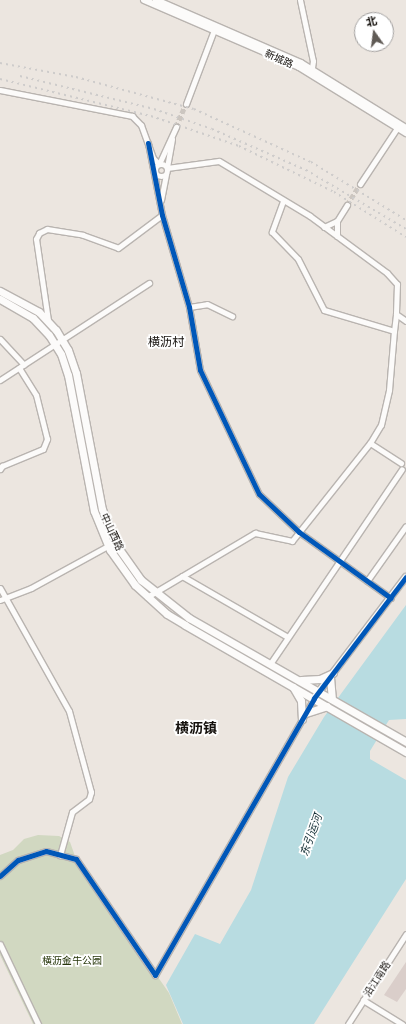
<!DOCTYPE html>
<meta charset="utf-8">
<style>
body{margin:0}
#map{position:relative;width:406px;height:1024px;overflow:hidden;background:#ece6e0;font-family:Inter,"Noto Sans SC",sans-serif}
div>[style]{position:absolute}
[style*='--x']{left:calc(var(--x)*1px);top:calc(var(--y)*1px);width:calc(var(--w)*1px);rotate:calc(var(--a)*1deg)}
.green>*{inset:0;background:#d1d8c1}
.water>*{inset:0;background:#b8dce1}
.building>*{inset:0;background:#daceca}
.minor-tunnel>*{height:5px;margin-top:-2.5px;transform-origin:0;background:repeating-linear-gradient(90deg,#ccc6c0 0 5px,transparent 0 7.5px)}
.roads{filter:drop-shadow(1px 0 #b9b4b0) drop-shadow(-1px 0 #b9b4b0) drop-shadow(0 1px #b9b4b0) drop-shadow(0 -1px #b9b4b0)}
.minor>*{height:5px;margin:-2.5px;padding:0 2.5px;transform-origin:2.5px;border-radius:2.5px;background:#fcfbfa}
.minor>.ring{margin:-2.5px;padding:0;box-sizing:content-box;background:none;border:5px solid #fcfbfa;border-radius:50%}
.tertiary>*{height:6px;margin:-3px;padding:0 3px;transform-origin:3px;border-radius:3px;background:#fcfbfa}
.secondary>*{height:7px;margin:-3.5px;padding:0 3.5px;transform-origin:3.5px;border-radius:3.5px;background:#fcfbfa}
.rail>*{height:1.5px;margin-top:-0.75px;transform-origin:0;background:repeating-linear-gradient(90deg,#cecccb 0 2px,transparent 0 6px)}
.cycleway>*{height:5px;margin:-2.5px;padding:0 2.5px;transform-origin:2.5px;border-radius:2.5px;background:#0057b8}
span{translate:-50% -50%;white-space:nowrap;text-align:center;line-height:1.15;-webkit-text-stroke:3.5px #fff;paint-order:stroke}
.street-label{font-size:10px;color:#14100c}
.park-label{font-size:10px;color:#26360a}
.water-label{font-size:11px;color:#132e34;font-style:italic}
.quarter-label{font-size:12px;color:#14100c}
.district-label{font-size:14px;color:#14100c;font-weight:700}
.north{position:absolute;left:354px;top:12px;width:40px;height:40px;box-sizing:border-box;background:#fff;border:1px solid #a19f9e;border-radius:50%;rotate:346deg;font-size:11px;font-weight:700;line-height:16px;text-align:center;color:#14100c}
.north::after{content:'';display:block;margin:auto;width:14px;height:18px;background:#605b56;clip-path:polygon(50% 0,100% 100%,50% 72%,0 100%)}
</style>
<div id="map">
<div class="green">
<i style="clip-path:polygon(38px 835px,59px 836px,70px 842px,76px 859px,169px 993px,182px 1024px,33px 1024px,0 955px,0 855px,13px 850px,24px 839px)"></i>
</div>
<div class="water">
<i style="clip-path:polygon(406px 605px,406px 719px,389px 720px,370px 751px,370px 759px,406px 780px,406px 879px,314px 1024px,183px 1024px,166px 985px,195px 934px,220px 944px,251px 890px,288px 777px,324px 717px)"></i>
</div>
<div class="building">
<i style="clip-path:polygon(406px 962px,406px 989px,397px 1002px,384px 995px)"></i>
</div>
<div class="minor-tunnel">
<i style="--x:176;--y:127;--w:25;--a:-67"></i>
<i style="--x:347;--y:205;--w:25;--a:-58"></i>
</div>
<div class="roads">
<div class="minor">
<i style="--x:300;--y:0;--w:62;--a:78"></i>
<i style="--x:313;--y:61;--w:12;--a:99"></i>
<i style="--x:0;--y:90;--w:135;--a:11.1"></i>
<i style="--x:132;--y:116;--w:13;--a:45"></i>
<i style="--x:141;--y:125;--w:35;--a:70"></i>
<i style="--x:153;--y:158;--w:8;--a:45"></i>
<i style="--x:159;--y:164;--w:41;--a:-65.3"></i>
<i style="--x:186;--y:104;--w:79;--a:-69.3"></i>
<i style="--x:172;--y:139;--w:29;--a:100"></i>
<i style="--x:167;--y:168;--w:52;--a:-7.7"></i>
<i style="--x:219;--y:161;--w:106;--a:31.1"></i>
<i style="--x:310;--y:216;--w:96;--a:36.5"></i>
<i style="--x:387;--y:273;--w:15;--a:48"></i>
<i style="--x:397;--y:284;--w:30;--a:92"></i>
<i style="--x:396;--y:314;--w:12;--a:35"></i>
<i style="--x:148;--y:143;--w:73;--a:79"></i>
<i style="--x:162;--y:215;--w:96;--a:73.6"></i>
<i style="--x:189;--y:307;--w:64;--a:80.1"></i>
<i style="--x:200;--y:370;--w:137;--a:64.6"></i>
<i style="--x:259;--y:494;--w:55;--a:43.5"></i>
<i style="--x:299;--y:532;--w:113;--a:35.7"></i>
<i class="ring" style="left:155px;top:164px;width:7px;height:7px"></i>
<i style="--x:360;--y:184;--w:67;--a:-56.5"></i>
<i style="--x:161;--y:200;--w:26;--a:-79"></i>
<i style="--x:283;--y:201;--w:33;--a:110"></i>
<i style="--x:272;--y:232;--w:37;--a:46"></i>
<i style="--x:298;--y:259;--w:57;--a:63"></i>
<i style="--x:324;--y:310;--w:73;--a:16.7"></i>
<i style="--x:394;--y:331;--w:17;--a:-83"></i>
<i style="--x:337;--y:221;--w:19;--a:-58"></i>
<i style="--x:324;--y:227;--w:14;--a:-25"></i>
<i style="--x:337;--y:221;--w:15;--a:90"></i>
<i style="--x:189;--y:307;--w:18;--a:-9"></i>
<i style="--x:207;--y:304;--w:28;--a:26"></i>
<i style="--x:48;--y:320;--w:82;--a:-98.4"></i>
<i style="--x:36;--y:239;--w:7;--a:-63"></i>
<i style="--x:39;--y:233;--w:9;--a:-27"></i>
<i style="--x:47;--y:229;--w:36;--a:9"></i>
<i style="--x:83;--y:235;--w:37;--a:20"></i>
<i style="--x:118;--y:248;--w:55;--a:-36.9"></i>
<i style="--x:0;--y:339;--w:35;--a:47"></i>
<i style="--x:0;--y:380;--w:178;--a:-33.1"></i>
<i style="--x:370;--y:443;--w:37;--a:33"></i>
<i style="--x:0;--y:469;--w:4;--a:-56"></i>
<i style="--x:2;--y:466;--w:44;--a:-22.5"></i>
<i style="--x:43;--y:449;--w:11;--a:-68"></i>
<i style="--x:47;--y:439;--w:45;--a:-104"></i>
<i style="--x:36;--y:395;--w:32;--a:-122"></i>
<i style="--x:182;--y:576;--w:120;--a:30"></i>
<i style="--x:367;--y:581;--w:67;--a:-54.7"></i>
<i style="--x:0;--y:588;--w:141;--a:60.7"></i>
<i style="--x:69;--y:711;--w:84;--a:74.8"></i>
<i style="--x:91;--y:792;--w:7;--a:106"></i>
<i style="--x:89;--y:799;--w:21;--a:143"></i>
<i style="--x:72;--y:812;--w:45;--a:105.6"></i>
<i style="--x:147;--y:597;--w:126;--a:-30.7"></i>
<i style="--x:255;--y:533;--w:38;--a:12"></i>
<i style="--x:292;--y:541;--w:125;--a:-51.5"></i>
<i style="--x:370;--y:443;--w:21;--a:-59"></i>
<i style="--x:381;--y:425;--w:36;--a:-77"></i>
<i style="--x:389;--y:390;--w:59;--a:-85.2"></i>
<i style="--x:0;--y:600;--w:33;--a:-21"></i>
<i style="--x:31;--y:588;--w:96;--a:-28.7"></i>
<i style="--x:270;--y:664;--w:235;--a:-55.9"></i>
<i style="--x:0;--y:876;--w:24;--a:-42"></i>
<i style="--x:18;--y:860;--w:29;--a:-18"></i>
<i style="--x:46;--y:851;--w:31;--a:15"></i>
<i style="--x:76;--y:859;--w:140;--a:55.7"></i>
<i style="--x:155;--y:975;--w:319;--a:-60.1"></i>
<i style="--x:0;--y:944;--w:89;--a:64.6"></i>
<i style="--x:363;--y:1000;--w:46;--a:31.6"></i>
<i style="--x:348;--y:1024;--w:107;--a:-57.2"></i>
</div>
<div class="tertiary">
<i style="--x:144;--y:0;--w:169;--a:23.4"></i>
<i style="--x:299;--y:67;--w:126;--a:31.7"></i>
<i style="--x:156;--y:0;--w:158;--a:23.5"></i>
<i style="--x:301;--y:63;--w:123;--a:31.8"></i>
<i style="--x:314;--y:698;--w:152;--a:-52.8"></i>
</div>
<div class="secondary">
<i style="--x:0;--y:291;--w:44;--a:28.3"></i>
<i style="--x:39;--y:312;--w:25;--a:47"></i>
<i style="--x:56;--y:330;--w:23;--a:59"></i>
<i style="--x:68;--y:350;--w:24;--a:71"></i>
<i style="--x:76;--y:373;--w:138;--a:79.2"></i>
<i style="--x:102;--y:509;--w:40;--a:68"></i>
<i style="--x:117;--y:546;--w:42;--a:54.8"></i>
<i style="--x:141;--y:580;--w:61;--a:38.4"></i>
<i style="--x:189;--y:618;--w:250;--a:29.7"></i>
<i style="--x:0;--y:299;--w:38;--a:30"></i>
<i style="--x:33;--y:318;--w:23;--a:47"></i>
<i style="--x:49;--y:335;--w:22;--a:58"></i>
<i style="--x:61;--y:354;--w:22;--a:72"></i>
<i style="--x:68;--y:375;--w:138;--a:79.2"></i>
<i style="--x:94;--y:511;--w:42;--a:67.7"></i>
<i style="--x:110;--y:550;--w:43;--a:54.5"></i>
<i style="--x:135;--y:585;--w:43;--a:42.2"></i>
<i style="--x:167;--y:614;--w:21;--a:31"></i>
<i style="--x:185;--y:625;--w:255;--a:29.9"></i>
<i style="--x:330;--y:677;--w:22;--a:85"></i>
<i style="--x:301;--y:680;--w:19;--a:-3"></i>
<i style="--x:320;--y:679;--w:14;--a:-25"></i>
<i style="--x:293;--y:687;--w:16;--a:60"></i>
<i style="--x:301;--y:701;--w:18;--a:87"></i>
<i style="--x:306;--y:713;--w:22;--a:-18"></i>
</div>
</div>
<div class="rail">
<i style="--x:0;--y:63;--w:77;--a:10.4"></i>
<i style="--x:76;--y:77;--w:122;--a:15.2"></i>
<i style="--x:194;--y:109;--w:128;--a:24.4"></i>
<i style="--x:311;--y:162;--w:111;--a:31.4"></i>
<i style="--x:20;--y:76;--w:138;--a:13.8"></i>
<i style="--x:154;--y:109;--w:61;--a:19"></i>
<i style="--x:212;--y:129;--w:103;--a:23.6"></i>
<i style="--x:306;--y:170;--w:116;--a:30.5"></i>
<i style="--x:0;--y:79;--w:155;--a:13.8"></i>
<i style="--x:151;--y:116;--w:93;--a:18.8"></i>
<i style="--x:239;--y:146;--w:106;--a:25.8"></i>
<i style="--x:334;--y:192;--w:85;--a:32"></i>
</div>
<div class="cycleway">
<i style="--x:148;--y:143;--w:73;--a:79"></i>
<i style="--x:162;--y:215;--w:96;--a:73.6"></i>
<i style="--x:189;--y:307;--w:64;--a:80.1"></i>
<i style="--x:200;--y:370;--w:137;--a:64.6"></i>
<i style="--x:259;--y:494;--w:55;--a:43.5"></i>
<i style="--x:299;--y:532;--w:113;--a:35.7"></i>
<i style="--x:0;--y:876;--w:24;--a:-42"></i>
<i style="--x:18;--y:860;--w:29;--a:-18"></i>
<i style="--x:46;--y:851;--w:31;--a:15"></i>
<i style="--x:76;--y:859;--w:140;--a:55.7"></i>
<i style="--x:155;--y:975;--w:319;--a:-60.1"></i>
<i style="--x:314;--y:698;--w:152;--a:-52.8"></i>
</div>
<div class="street-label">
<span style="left:279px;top:59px;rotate:24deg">新城路</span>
<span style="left:112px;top:532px;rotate:65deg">中山西路</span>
<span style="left:377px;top:979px;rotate:-57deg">沿江南路</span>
</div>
<div class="park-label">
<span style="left:72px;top:961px">横沥金牛公园</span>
</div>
<div class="water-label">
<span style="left:311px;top:835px;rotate:-70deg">东引运河</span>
</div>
<div class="quarter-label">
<span style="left:166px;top:342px">横沥村</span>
</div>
<div class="district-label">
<span style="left:196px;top:728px">横沥镇</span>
</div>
<div class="north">北</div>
</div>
